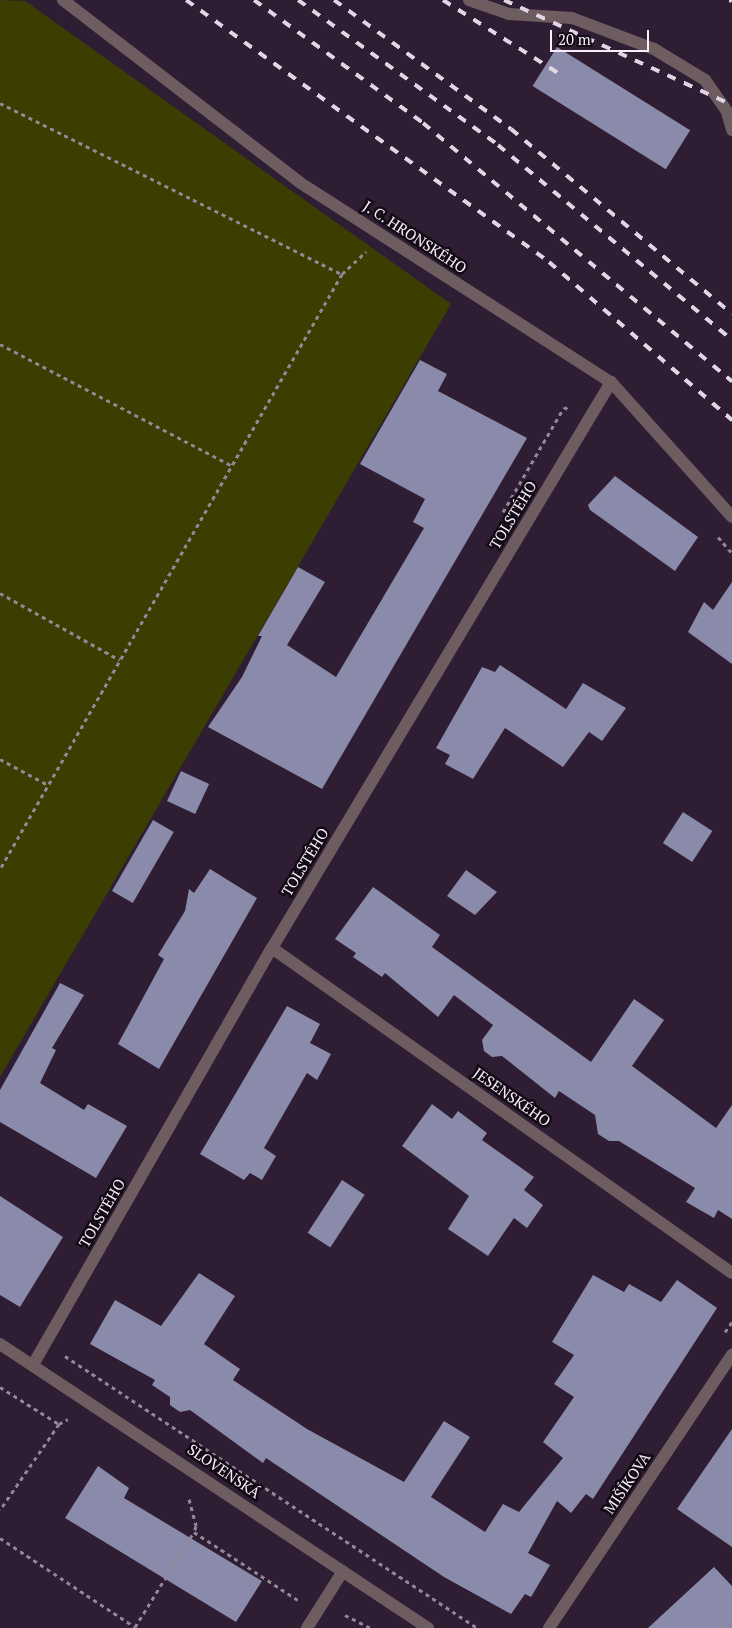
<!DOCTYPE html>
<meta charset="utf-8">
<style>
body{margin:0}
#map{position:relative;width:732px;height:1628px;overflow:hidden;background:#2f1d33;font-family:"PT Serif",serif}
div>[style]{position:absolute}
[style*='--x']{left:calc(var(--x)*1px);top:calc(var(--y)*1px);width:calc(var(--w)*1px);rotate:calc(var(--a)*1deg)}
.green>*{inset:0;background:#3c3d00}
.building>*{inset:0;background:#8a8aaa;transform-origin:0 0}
.path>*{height:3px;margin-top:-1.5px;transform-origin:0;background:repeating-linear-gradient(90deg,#958698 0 4px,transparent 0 8px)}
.service>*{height:12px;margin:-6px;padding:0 6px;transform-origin:6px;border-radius:6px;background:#6d5d60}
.minor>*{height:12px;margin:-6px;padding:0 6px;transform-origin:6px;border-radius:6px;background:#6d5d60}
.rail>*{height:4px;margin-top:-2px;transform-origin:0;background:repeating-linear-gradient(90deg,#e2d5e4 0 9px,transparent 0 18px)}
span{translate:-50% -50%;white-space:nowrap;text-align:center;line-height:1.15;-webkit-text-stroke:5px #120a14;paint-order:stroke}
.street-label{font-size:15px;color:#f9edfb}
.scale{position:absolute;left:550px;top:30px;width:99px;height:22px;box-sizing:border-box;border:2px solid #f9edfb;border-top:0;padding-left:6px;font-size:15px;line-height:18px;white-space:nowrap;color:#f9edfb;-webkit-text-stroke:4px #120a14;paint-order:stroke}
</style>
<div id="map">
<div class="green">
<i style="clip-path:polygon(0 0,25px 1px,451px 304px,0 1077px)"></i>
</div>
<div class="building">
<i style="left:557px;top:47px;width:157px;height:46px;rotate:32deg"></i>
<i style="clip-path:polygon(420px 360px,447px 374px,438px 391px,527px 438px,322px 789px,208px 727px,242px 677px,262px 636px,258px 636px,298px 567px,325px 582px,287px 645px,336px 677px,424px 528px,413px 522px,425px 499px,360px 464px)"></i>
<i style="clip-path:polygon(615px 476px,698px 537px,675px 571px,590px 510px,588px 505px)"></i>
<i style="clip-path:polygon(732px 582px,732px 664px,688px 632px,704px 602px,713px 610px)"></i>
<i style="clip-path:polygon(500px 665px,566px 709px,583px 683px,626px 708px,602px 741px,589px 732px,563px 767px,505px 728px,473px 779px,445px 764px,450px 755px,436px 748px,482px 667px,495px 672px)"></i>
<i style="left:181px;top:771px;width:31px;height:33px;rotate:25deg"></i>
<i style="left:683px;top:812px;width:35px;height:37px;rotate:33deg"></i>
<i style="left:153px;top:820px;width:24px;height:82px;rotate:30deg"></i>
<i style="clip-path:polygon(210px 869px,257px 898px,159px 1069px,118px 1044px,164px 959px,158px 955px,185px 911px,189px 889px,194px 893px)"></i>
<i style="clip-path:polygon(466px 870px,497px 892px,475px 915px,447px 896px)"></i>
<i style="clip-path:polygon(373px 887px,440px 935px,432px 947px,591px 1062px,634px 999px,664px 1020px,632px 1066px,716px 1128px,732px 1105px,732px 1219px,718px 1210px,714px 1218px,686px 1202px,695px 1188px,619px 1141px,609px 1141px,598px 1134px,595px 1115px,559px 1091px,555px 1098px,502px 1056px,492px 1057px,484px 1051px,482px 1040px,493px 1025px,454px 995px,438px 1017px,385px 973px,382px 977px,353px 957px,356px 953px,335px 939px)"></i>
<i style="clip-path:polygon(60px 983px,84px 995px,52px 1048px,56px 1050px,40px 1083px,84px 1110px,88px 1104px,127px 1126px,96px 1178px,0 1122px,0 1090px)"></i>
<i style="clip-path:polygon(287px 1006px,320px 1024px,310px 1043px,331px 1054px,317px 1080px,307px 1073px,264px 1148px,276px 1156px,262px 1180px,250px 1173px,244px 1180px,200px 1154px)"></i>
<i style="clip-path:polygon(432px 1104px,452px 1119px,458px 1111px,487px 1133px,482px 1140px,534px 1177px,524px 1190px,543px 1205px,527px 1228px,514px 1218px,488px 1256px,448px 1229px,469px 1196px,402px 1146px)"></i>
<i style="left:342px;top:1180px;width:27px;height:63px;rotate:33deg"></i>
<i style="clip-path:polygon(0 1196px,63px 1237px,20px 1307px,0 1295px)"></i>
<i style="clip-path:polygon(199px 1273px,235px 1296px,204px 1344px,240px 1369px,233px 1380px,307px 1429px,404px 1482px,444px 1421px,470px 1437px,431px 1497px,485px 1532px,503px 1504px,519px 1512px,563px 1458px,543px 1442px,574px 1397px,554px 1384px,574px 1355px,552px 1342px,593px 1275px,624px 1292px,629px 1284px,661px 1302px,677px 1280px,717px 1308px,593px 1499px,586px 1494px,571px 1513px,557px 1501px,528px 1553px,550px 1565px,531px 1597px,525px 1594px,511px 1614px,444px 1577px,266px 1458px,263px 1463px,190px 1410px,180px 1412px,170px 1405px,170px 1397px,152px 1385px,155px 1380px,90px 1344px,115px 1300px,161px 1326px)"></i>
<i style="clip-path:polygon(732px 1429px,732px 1547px,677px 1509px)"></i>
<i style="clip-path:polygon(98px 1466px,129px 1488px,124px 1498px,262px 1581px,236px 1622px,65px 1518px)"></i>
<i style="clip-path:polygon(714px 1567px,732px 1586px,732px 1628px,648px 1628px)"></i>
</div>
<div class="path">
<i style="--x:0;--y:103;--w:382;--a:26.6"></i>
<i style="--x:342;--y:274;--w:686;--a:119.89"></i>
<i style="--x:342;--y:274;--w:33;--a:-43"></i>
<i style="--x:0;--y:344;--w:262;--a:27.7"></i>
<i style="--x:503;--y:512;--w:121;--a:-59.8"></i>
<i style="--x:564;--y:407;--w:4;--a:27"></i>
<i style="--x:718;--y:537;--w:21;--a:49"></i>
<i style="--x:0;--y:593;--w:137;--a:29.2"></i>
<i style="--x:0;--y:759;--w:55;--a:28.4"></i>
<i style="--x:725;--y:1332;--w:12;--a:-55"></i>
<i style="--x:65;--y:1356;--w:495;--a:33.4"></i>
<i style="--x:0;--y:1387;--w:70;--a:32.1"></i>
<i style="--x:59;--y:1424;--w:104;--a:124.5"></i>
<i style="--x:59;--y:1424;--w:10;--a:-29"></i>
<i style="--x:189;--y:1499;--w:28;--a:75"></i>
<i style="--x:196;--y:1526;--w:6;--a:108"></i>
<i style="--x:0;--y:1538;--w:162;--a:33.4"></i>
<i style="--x:345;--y:1615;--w:29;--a:27"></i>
<i style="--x:135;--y:1627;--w:112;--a:-58.2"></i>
<i style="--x:194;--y:1532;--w:124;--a:33.2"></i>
</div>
<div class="service">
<i style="--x:469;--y:0;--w:42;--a:19.3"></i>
<i style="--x:509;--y:14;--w:63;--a:3.6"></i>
<i style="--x:572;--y:18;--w:88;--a:20.7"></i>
<i style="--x:654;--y:49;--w:60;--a:31.3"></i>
<i style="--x:705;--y:80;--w:39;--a:55"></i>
<i style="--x:727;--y:112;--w:19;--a:74"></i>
</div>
<div class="minor">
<i style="--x:63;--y:0;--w:298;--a:37.6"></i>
<i style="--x:299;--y:182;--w:371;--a:32.7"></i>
<i style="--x:611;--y:382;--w:181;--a:48.1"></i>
<i style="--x:272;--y:948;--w:563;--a:35.24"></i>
<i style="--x:0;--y:1344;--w:514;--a:33.57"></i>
<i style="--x:34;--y:1363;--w:478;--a:-60.2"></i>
<i style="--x:272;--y:948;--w:660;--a:-59.08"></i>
<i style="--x:307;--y:1628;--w:67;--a:-57.7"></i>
<i style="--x:549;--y:1628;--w:329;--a:-56.2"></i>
</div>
<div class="rail">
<i style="--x:186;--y:0;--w:448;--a:35.8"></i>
<i style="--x:549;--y:262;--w:242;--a:40.8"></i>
<i style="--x:254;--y:0;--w:209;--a:36"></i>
<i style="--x:423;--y:123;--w:403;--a:39.9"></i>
<i style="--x:298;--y:0;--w:247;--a:35.9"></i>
<i style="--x:498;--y:145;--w:305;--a:39.8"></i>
<i style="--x:334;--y:0;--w:219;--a:36.1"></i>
<i style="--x:511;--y:129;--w:288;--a:39.9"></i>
<i style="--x:443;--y:0;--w:140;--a:32.4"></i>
<i style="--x:504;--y:0;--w:251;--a:24.7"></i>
<i style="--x:729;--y:0;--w:3;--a:18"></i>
</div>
<div class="street-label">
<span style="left:415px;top:237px;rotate:33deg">J. C. HRONSKÉHO</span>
<span style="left:513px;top:515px;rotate:-59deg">TOLSTÉHO</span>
<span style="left:305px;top:862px;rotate:-59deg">TOLSTÉHO</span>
<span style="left:512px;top:1097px;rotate:35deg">JESENSKÉHO</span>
<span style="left:102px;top:1213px;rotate:-60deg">TOLSTÉHO</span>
<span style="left:224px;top:1471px;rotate:34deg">SLOVENSKÁ</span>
<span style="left:627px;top:1483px;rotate:-56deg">MIŠÍKOVA</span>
</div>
<div class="scale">20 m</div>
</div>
